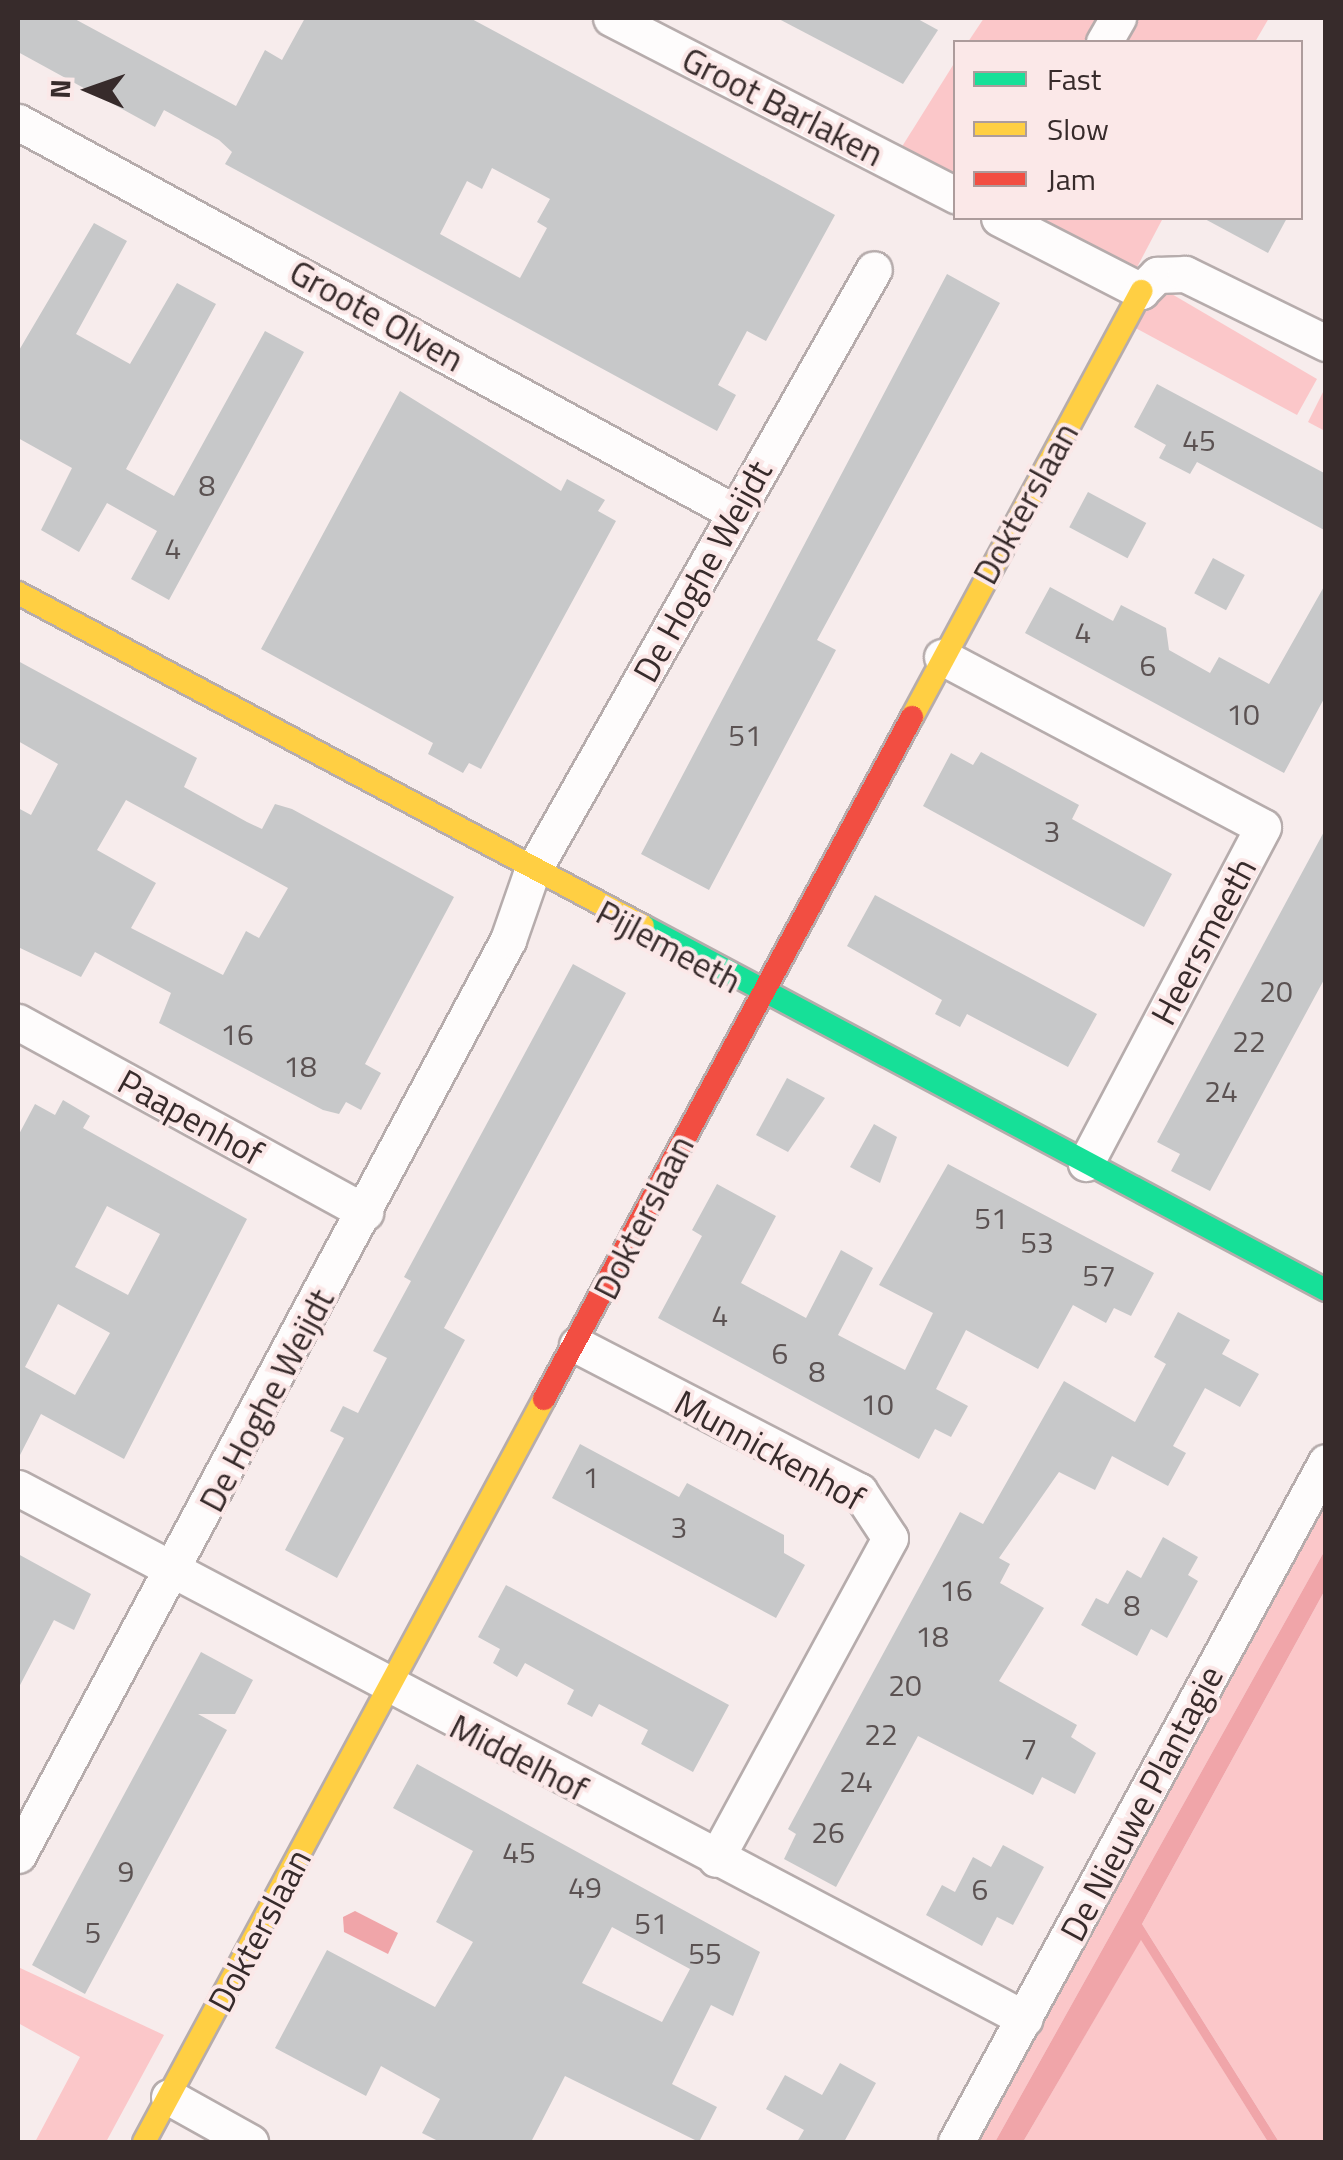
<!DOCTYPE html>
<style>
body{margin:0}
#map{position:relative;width:1343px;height:2160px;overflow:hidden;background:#f7ecec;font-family:"Titillium Web",sans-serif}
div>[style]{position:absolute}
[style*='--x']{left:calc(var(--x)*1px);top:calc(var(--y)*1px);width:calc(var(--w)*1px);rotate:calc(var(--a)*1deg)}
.green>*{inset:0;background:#fbc7c9}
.water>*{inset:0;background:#f0a5a9}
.building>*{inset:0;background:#c7c8c9;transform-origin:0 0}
.roads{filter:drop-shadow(2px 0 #b6acac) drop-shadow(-2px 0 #b6acac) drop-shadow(0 2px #b6acac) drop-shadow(0 -2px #b6acac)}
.street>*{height:35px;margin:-17.5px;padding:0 17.5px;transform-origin:17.5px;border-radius:17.5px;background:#fefcfc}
.fast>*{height:22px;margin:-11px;padding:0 11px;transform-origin:11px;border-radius:11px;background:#16e098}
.slow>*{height:22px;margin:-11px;padding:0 11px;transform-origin:11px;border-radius:11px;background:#ffcf43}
.jam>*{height:22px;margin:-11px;padding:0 11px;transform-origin:11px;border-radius:11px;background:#f24e42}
span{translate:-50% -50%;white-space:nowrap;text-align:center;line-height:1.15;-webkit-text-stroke:8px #fbe8e8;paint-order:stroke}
.number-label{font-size:30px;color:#5b5252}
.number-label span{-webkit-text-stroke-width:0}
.street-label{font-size:35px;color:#372b2b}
.frame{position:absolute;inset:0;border:20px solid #372b2b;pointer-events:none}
.legend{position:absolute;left:953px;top:40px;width:350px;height:180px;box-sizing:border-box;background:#fbe8e8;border:2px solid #ad9c9c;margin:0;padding:12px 18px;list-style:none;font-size:30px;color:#372b2b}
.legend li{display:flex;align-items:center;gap:20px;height:50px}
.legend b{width:50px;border:2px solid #ad9c9c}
.north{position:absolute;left:40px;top:40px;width:100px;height:100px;-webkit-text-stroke:8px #fbe8e8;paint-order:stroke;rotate:272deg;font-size:28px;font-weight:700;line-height:40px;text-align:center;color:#372b2b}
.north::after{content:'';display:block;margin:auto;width:35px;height:45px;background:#372b2b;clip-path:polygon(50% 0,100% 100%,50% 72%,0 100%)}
</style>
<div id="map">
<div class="green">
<i style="clip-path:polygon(984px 18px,1100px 18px,1087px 42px,968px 42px)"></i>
<i style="clip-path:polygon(1131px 18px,1269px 18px,1255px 42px,1117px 42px)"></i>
<i style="clip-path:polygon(955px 62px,955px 181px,898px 153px)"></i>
<i style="clip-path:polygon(1035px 218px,1163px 218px,1134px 273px)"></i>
<i style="clip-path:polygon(1170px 293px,1317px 379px,1297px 415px,1130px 325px,1149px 297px)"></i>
<i style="clip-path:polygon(1325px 388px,1325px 431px,1308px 422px)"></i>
<i style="clip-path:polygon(1325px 1487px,1325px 1550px,995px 2142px,971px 2142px)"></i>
<i style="clip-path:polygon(1325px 1590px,1325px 2142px,1279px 2142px,1142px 1924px)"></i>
<i style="clip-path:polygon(1141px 1939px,1268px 2142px,1023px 2142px)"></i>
<i style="clip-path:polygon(18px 1967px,164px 2035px,106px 2142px,35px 2142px,80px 2057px,18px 2023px)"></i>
</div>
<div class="water">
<i style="clip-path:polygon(1325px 1550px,1325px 1590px,1142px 1924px,1279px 2142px,1268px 2142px,1141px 1940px,1023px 2142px,995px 2142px)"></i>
<i style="clip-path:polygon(355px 1911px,398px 1933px,388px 1954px,344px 1932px,343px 1917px)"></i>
</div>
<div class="building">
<i style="clip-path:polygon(evenodd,18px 18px,73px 18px,236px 106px,265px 50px,282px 60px,305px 18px,470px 18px,835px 215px,766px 341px,747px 331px,718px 385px,736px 395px,717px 431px,225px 164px,232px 152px,219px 140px,164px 110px,155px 127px,18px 52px,18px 18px,492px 168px,550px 199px,537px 222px,547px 228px,520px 278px,440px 234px,467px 181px,482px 189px,492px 168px)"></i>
<i style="clip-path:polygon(777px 18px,916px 18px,938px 30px,903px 84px)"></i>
<i style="clip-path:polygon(1203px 218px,1287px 218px,1268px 253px)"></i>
<i style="clip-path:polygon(94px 223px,127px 241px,76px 334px,130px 364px,177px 283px,216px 304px,126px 469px,174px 496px,265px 331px,304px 352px,169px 600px,131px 579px,157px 531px,107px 503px,79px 552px,41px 530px,72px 468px,18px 438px,18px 352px)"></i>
<i style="clip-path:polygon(947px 274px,1000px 303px,817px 640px,836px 650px,709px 890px,641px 854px)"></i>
<i style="clip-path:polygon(1157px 384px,1326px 474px,1326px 531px,1197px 462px,1190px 474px,1159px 458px,1166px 445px,1134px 427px)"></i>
<i style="clip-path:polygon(400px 391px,561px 491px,567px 479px,605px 500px,598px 511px,616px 521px,481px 769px,469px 763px,463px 773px,428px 754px,433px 743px,261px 649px)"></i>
<i style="left:1088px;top:492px;width:66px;height:40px;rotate:28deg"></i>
<i style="left:1213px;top:558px;width:36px;height:40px;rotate:28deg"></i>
<i style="clip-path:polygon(1326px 583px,1326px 695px,1284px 773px,1025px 633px,1050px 587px,1113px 621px,1121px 605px,1166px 628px,1169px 650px,1210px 673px,1219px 657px,1269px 684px)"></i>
<i style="clip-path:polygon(evenodd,18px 661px,197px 758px,184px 787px,247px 822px,262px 829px,275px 804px,292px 809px,454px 897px,365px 1064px,381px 1073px,361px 1110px,346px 1102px,339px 1114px,323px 1110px,159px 1023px,171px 993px,95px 952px,81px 977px,18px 947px,18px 808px,31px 815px,58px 764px,18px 741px,18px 661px,126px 800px,288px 888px,259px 938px,246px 931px,223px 975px,131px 928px,156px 883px,97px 850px,126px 800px)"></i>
<i style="clip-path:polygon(981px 752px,1079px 805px,1072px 819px,1172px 874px,1144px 927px,923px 806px,951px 753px,973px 765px)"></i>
<i style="clip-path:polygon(1326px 828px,1326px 976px,1210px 1191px,1171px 1171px,1180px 1154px,1157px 1142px)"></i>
<i style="clip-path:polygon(875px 895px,1097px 1014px,1068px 1067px,967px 1014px,960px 1027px,935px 1014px,942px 1000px,847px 946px)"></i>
<i style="clip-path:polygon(573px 964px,626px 993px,444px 1328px,465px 1340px,337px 1578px,285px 1550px,344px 1438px,330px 1431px,343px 1406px,358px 1413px,387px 1358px,373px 1351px,411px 1281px,404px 1277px)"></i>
<i style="clip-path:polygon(787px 1078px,825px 1098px,788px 1152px,756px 1135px)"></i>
<i style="clip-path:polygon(evenodd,63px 1100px,90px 1116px,83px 1128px,247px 1219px,124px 1459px,41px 1414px,18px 1459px,18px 1136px,35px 1104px,55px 1115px,63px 1100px,107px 1206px,160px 1234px,128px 1295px,75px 1267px,107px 1206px,63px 1100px,58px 1304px,110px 1333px,75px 1395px,25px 1367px,58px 1304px)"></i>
<i style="clip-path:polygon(874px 1124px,897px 1137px,880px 1183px,850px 1167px)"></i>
<i style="clip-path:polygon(948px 1164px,1154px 1273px,1131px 1316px,1114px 1308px,1106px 1323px,1073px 1305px,1038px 1369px,966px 1330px,936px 1389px,968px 1406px,951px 1437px,935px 1429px,919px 1459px,658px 1318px,702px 1236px,692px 1230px,717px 1184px,776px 1216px,741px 1283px,806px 1318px,841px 1250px,873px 1268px,838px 1335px,905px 1370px,933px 1313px,879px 1285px)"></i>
<i style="clip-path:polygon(1178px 1312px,1230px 1340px,1222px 1354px,1259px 1374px,1240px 1407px,1205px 1388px,1173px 1446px,1186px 1453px,1168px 1486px,1112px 1456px,1095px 1490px,1059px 1472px,999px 1558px,1010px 1564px,1000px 1583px,1044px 1608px,999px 1681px,1077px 1725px,1071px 1737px,1096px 1753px,1075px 1794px,1042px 1777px,1033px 1795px,918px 1736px,836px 1887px,784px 1859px,796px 1834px,788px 1829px,960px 1512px,983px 1524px,1064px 1381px,1135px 1422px,1166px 1364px,1154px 1357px)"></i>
<i style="clip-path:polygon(580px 1444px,679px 1497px,687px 1483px,784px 1535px,784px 1553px,805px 1565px,776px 1618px,552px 1498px)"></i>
<i style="clip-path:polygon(1163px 1537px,1198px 1557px,1188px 1575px,1198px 1581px,1167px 1638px,1151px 1629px,1137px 1656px,1081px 1625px,1096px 1598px,1108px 1604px,1127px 1570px,1141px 1578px)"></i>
<i style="clip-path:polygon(18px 1554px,91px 1594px,74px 1630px,54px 1620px,18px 1689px)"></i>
<i style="clip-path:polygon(506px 1585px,729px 1705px,693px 1772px,641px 1744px,648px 1730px,599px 1704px,592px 1717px,567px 1704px,574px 1690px,525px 1663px,517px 1677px,493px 1663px,500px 1649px,478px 1637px)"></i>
<i style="clip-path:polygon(201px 1652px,253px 1680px,235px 1714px,198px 1714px,227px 1730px,85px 1994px,32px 1965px)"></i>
<i style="clip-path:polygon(evenodd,417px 1764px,760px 1952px,733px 2016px,711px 2005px,672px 2084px,717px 2107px,699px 2142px,565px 2076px,531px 2142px,440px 2142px,422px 2133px,440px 2099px,381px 2066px,366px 2096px,275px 2048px,327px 1950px,435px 2007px,473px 1942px,436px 1922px,473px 1851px,393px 1808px,417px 1764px,612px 1927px,690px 1969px,662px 2022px,582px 1983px,612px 1927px)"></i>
<i style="clip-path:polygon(1003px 1845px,1044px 1867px,1013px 1925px,997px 1917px,982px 1946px,926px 1915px,942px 1885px,955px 1892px,973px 1857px,991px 1867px)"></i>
<i style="clip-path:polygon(840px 2063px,876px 2083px,844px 2142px,797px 2142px,804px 2130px,766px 2109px,785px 2075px,822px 2095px)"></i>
</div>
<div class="roads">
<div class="street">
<i style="--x:611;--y:18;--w:388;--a:27.2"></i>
<i style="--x:1104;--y:42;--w:28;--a:-60"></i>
<i style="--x:18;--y:122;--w:815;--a:28.58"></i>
<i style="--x:999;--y:218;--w:160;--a:27.2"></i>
<i style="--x:1141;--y:291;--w:23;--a:-45"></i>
<i style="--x:1157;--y:275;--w:28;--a:-2"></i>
<i style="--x:1185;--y:274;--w:157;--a:26.1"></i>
<i style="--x:942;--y:657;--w:363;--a:27.9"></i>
<i style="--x:1263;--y:827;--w:380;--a:117.8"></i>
<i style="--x:18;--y:1022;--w:396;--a:28.7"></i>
<i style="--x:577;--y:1345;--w:318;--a:27.4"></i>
<i style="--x:859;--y:1491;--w:56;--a:56.6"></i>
<i style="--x:890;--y:1538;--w:365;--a:118.5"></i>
<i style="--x:18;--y:1488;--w:1138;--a:27.8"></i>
<i style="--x:18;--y:1855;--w:1038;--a:-61.83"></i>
<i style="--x:508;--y:940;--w:70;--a:-70.8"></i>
<i style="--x:531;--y:874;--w:695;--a:-60.45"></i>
<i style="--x:169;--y:2097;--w:93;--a:29.1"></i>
<i style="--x:956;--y:2142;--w:774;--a:-61.45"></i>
</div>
<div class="fast">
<i style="--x:643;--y:926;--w:774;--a:28.06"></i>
</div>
<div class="slow">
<i style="--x:18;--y:593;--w:708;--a:28.05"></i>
<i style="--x:912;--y:717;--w:484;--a:-61.7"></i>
<i style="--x:144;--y:2142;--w:844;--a:-61.7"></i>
</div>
<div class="jam">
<i style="--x:544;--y:1399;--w:775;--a:-61.65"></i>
</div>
</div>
<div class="number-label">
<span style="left:1199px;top:440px">45</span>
<span style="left:207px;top:485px">8</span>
<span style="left:173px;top:548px">4</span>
<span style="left:1083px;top:632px">4</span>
<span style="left:1148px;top:665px">6</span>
<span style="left:1243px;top:714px">10</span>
<span style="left:745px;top:735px">51</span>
<span style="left:1052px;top:831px">3</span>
<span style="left:1276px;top:991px">20</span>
<span style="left:237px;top:1034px">16</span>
<span style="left:1249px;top:1041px">22</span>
<span style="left:300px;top:1066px">18</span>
<span style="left:1221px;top:1091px">24</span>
<span style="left:991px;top:1218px">51</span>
<span style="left:1037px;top:1242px">53</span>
<span style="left:1099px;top:1275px">57</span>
<span style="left:720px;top:1315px">4</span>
<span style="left:780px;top:1353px">6</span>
<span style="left:817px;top:1371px">8</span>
<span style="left:877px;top:1404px">10</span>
<span style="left:591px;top:1477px">1</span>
<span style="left:679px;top:1527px">3</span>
<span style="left:956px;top:1590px">16</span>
<span style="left:1132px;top:1605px">8</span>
<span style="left:932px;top:1636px">18</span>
<span style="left:905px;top:1685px">20</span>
<span style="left:881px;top:1734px">22</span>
<span style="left:1029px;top:1748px">7</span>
<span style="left:856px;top:1781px">24</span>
<span style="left:828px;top:1832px">26</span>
<span style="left:519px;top:1852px">45</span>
<span style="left:126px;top:1871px">9</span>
<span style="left:585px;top:1887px">49</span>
<span style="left:980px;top:1889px">6</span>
<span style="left:651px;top:1923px">51</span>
<span style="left:93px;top:1932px">5</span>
<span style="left:705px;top:1953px">55</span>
</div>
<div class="street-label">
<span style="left:783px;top:106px;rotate:27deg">Groot Barlaken</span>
<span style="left:377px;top:315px;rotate:29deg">Groote Olven</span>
<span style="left:1025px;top:503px;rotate:-61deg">Dokterslaan</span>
<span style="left:702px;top:571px;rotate:-61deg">De Hoghe Weijdt</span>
<span style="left:1203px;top:941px;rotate:-62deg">Heersmeeth</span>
<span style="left:669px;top:946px;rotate:28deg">Pijlemeeth</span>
<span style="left:191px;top:1117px;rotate:29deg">Paapenhof</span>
<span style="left:643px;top:1217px;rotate:-63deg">Dokterslaan</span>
<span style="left:266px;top:1400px;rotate:-62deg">De Hoghe Weijdt</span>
<span style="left:770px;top:1450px;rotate:29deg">Munnickenhof</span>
<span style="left:519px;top:1757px;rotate:27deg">Middelhof</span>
<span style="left:1141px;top:1803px;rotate:-62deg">De Nieuwe Plantagie</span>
<span style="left:259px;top:1930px;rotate:-62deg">Dokterslaan</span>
</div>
<div class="frame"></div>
<ul class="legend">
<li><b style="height:12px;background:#16e098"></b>Fast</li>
<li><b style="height:12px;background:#ffcf43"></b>Slow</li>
<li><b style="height:12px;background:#f24e42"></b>Jam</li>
</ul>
<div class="north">N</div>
</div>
